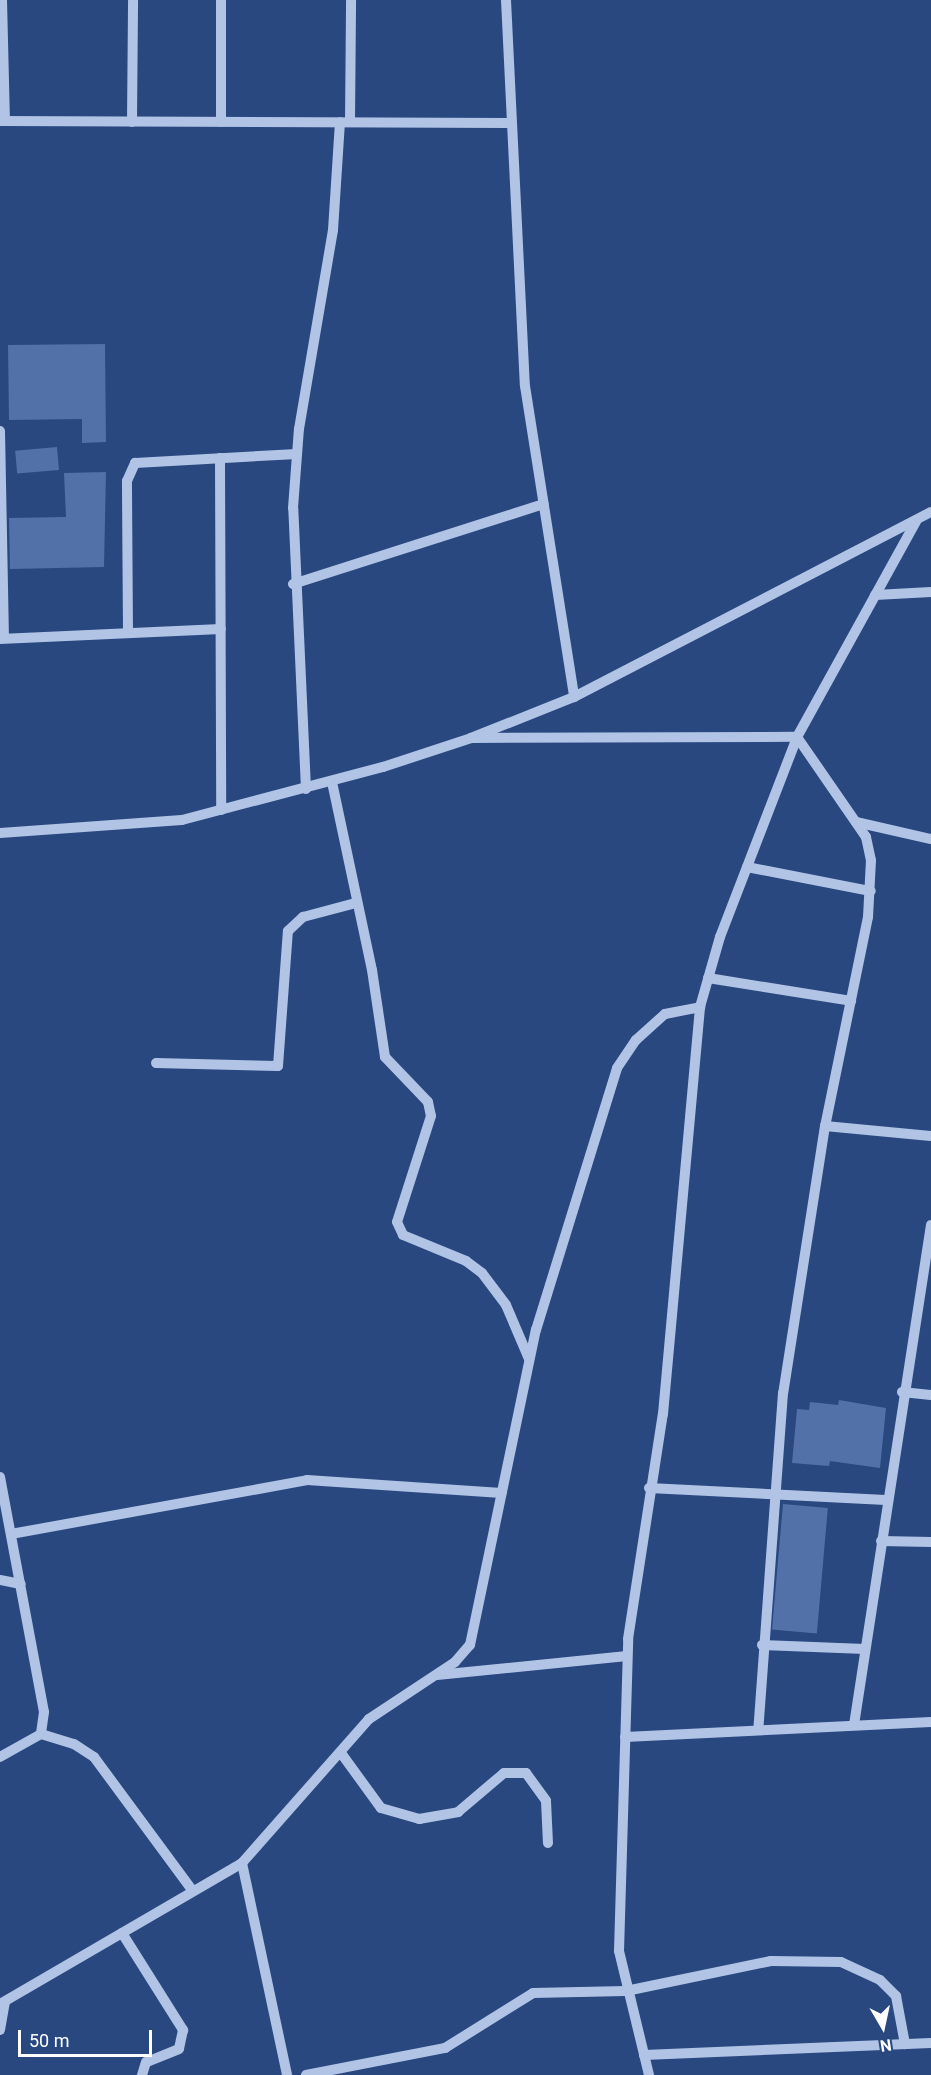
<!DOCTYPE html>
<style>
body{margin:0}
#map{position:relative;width:931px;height:2075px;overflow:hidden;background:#294880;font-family:Roboto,sans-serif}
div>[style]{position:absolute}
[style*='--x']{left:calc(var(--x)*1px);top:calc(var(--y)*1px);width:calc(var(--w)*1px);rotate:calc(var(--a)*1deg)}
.building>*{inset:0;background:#5271a8;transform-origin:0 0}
.minor>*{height:10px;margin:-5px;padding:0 5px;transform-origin:5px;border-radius:5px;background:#b1c4e5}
span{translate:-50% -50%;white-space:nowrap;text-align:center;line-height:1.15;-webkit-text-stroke:4.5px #294880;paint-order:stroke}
.north{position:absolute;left:853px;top:1997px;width:60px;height:60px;-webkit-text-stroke:4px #294880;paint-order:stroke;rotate:171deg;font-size:16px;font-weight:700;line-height:24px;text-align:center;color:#fff}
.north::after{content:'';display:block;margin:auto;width:21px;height:27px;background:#fff;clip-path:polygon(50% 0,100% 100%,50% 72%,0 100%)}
.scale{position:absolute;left:18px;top:2030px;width:134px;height:27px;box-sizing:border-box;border:3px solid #fff;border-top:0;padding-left:8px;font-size:18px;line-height:21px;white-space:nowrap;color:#fff;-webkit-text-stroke:4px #294880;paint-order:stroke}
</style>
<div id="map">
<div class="building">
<i style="clip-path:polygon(105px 344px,106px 442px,82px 443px,82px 419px,9px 420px,8px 345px)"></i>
<i style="left:57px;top:447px;width:23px;height:42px;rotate:85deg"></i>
<i style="clip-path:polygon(106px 472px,104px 567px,10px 569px,9px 518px,66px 517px,64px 473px)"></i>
<i style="clip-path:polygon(839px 1400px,886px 1408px,880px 1468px,830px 1461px,829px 1466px,792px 1463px,797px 1409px,809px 1410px,810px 1402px,838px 1405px)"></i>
<i style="left:783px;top:1504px;width:45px;height:126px;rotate:5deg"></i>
</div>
<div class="minor">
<i style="--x:2;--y:0;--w:121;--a:88.6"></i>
<i style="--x:506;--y:0;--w:386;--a:87.2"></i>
<i style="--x:525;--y:386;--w:315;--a:81"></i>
<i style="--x:0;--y:121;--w:508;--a:0.23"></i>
<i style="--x:132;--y:122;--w:122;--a:-89.5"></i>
<i style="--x:221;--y:122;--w:122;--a:-90"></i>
<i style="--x:350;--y:122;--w:122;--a:-89.5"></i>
<i style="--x:0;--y:431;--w:207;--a:88.9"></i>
<i style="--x:220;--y:458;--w:352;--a:89.8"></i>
<i style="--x:293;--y:584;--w:263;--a:-17.7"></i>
<i style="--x:875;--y:595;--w:56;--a:-3.1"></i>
<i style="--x:128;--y:633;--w:152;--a:-90.4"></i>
<i style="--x:127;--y:481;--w:20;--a:-66"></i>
<i style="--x:135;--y:463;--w:162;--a:-3.2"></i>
<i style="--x:0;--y:639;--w:221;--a:-2.6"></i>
<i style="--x:471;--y:738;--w:326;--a:-0.2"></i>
<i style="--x:797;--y:737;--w:121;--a:55.4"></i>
<i style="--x:866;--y:837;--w:24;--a:78"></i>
<i style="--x:871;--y:860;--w:57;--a:93"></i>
<i style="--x:868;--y:917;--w:213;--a:101.6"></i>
<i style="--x:825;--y:1126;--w:270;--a:98.9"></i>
<i style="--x:783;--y:1393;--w:338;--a:94.2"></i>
<i style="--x:332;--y:782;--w:192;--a:78"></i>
<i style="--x:372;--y:970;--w:88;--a:81.5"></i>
<i style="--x:385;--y:1057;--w:62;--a:46.3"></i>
<i style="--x:428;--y:1102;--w:14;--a:78"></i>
<i style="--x:431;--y:1116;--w:111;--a:107.8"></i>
<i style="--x:397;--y:1222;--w:14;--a:65"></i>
<i style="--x:403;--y:1235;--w:68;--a:22.4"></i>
<i style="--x:466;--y:1261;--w:20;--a:37"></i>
<i style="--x:482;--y:1273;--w:40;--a:53"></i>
<i style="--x:506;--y:1305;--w:59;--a:66.9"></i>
<i style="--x:306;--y:789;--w:281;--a:-92.6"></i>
<i style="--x:293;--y:508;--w:79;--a:-85.7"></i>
<i style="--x:299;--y:429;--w:202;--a:-80.3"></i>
<i style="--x:333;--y:230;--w:108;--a:-86.3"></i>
<i style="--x:856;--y:822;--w:77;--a:12.8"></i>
<i style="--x:0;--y:833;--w:182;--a:-4.1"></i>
<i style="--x:182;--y:820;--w:208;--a:-14.8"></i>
<i style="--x:383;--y:767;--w:93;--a:-18.2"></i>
<i style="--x:471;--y:738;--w:111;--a:-21.7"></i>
<i style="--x:574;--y:697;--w:402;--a:-27.4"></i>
<i style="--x:747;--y:867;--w:126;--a:11"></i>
<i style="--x:708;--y:978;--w:145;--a:9.1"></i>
<i style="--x:156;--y:1063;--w:122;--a:1.4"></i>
<i style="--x:278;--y:1066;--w:135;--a:-85.8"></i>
<i style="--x:288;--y:931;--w:21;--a:-43"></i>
<i style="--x:303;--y:917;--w:55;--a:-14.8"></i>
<i style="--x:825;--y:1126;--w:106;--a:5.4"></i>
<i style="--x:902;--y:1392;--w:29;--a:6"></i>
<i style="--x:0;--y:1477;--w:239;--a:79.4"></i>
<i style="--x:44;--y:1712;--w:22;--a:98"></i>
<i style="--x:41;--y:1734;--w:47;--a:150.7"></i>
<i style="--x:649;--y:1488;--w:237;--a:2.9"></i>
<i style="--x:11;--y:1534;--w:301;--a:-10.3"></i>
<i style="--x:307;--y:1480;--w:195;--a:3.8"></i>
<i style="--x:881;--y:1541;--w:50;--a:1.1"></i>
<i style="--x:0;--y:1580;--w:21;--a:11"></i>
<i style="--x:762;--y:1645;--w:103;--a:2.2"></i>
<i style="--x:437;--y:1675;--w:191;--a:-5.7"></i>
<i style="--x:854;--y:1725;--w:506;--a:-81.25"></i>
<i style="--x:41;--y:1734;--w:34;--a:17"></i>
<i style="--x:74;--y:1744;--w:24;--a:33"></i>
<i style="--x:94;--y:1757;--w:165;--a:53.6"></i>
<i style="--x:625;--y:1737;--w:306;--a:-2.8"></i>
<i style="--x:341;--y:1753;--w:68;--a:54"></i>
<i style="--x:381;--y:1808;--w:40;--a:16"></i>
<i style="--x:419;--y:1819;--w:40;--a:-10"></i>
<i style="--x:458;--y:1812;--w:60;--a:-40.3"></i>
<i style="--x:504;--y:1773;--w:22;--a:0"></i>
<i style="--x:526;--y:1773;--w:34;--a:54"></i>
<i style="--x:546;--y:1801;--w:42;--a:87.3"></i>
<i style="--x:242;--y:1863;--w:217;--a:78"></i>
<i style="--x:122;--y:1933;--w:115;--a:57.8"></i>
<i style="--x:183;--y:2030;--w:19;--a:102"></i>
<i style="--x:179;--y:2049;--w:35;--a:158"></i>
<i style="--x:146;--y:2062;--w:14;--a:107"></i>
<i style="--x:0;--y:2004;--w:280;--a:-30.2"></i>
<i style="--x:242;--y:1863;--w:192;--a:-48.6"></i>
<i style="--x:369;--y:1719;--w:103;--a:-33.5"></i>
<i style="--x:455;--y:1662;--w:23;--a:-49"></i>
<i style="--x:470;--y:1645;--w:322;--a:-78.2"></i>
<i style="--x:536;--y:1330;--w:274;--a:-72.8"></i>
<i style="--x:617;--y:1068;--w:34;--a:-56"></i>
<i style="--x:636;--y:1040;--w:39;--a:-42"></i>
<i style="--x:665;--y:1014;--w:36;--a:-11"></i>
<i style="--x:0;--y:2030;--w:29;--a:-80"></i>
<i style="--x:644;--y:2055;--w:287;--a:-2.4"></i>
<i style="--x:306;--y:2075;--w:142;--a:-11"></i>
<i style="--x:445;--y:2048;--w:104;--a:-32"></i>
<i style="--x:533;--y:1993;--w:93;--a:-1.2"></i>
<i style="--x:626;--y:1991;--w:148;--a:-11.7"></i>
<i style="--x:771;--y:1961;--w:70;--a:0.8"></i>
<i style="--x:841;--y:1962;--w:43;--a:24.8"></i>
<i style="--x:880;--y:1980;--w:23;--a:45"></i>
<i style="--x:896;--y:1996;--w:49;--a:79.4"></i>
<i style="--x:649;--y:2075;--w:128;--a:-103.6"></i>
<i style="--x:619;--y:1951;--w:312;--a:-88.3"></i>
<i style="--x:628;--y:1639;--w:228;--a:-81.2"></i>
<i style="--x:663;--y:1414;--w:409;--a:-84.8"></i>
<i style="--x:700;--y:1007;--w:73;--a:-74.1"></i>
<i style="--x:720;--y:937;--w:214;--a:-68.9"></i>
<i style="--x:797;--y:737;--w:247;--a:-61.1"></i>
</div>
<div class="north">N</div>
<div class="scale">50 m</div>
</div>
